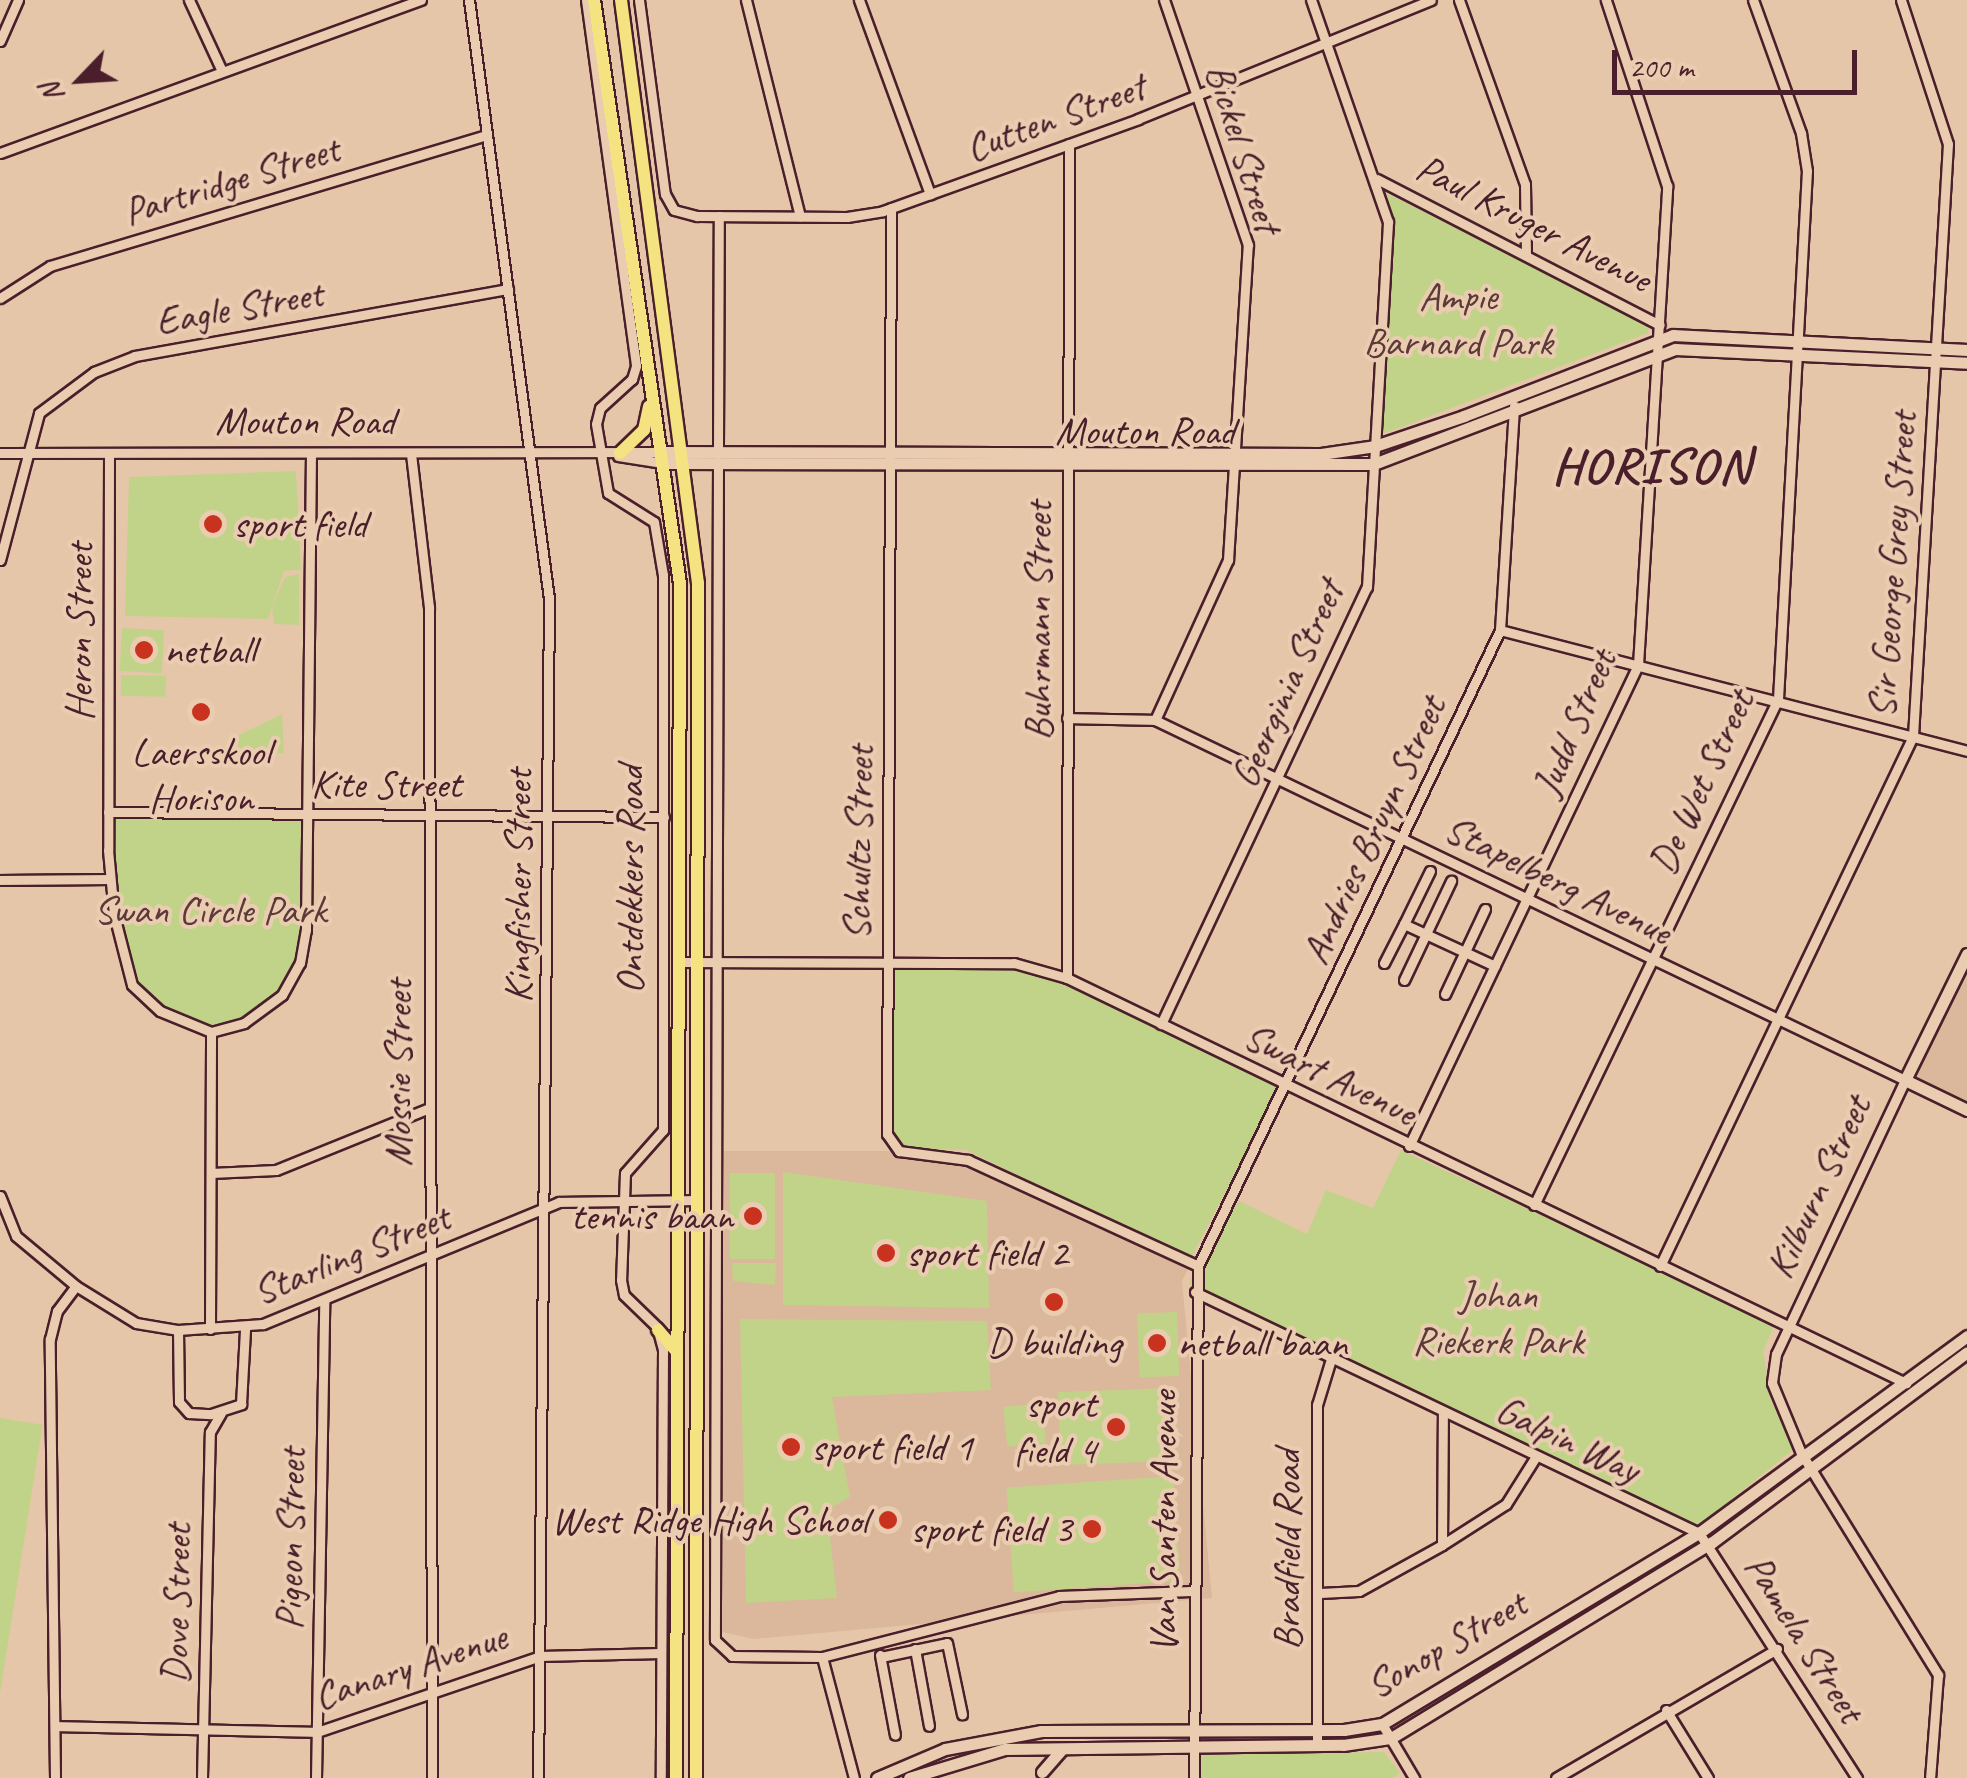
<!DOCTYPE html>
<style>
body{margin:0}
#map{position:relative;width:1967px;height:1778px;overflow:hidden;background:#e6c6a9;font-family:Caveat,sans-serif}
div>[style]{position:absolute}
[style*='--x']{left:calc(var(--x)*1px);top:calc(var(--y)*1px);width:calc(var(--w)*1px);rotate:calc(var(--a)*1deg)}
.built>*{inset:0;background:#dbb79b}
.green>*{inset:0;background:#c1d388;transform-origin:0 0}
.roads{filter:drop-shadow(2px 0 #4a1f2b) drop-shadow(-2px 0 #4a1f2b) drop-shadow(0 2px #4a1f2b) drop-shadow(0 -2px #4a1f2b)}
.street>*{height:9px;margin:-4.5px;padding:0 4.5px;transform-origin:4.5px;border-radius:4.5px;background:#eacdb1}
.secondary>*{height:11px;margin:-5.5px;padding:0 5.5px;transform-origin:5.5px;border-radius:5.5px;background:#eacdb1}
.primary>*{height:12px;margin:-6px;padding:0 6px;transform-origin:6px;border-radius:6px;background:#f5e382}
.dots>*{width:28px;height:28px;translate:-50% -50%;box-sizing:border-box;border:5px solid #eacdb1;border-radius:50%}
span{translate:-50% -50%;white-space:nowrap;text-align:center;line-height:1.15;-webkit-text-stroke:8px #eacdb1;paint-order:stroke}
.street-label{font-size:40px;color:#4a1f2b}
.park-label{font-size:40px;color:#5c3a39}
.poi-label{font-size:40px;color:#4a1f2b}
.left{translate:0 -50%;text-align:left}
.right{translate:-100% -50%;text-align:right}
.district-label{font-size:50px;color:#4a1f2b;font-weight:700;letter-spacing:2.5px}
.north{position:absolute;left:30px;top:30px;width:100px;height:100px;-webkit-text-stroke:8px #eacdb1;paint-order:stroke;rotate:245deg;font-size:28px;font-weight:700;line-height:40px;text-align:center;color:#4a1f2b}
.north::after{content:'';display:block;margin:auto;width:35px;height:45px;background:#4a1f2b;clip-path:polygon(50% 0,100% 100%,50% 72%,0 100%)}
.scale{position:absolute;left:1612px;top:50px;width:245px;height:45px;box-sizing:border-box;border:5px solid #4a1f2b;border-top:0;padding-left:12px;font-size:30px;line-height:35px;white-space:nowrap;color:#4a1f2b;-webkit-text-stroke:8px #eacdb1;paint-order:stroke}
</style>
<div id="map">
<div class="built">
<i style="clip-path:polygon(1967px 969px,1967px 1106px,1915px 1076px)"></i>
<i style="clip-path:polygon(716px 1151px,890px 1151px,963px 1160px,1190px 1265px,1182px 1281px,1212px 1598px,754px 1639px,722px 1632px)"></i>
</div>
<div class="green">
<i style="clip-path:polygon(1384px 192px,1649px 325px,1648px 333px,1370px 439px)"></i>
<i style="clip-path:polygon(296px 471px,301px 570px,284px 571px,268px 619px,125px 616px,129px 477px)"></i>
<i style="clip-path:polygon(299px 574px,299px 625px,274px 624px,272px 607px,285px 577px)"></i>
<i style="left:122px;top:628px;width:42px;height:43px;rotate:3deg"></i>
<i style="left:121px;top:675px;width:45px;height:21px;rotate:1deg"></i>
<i style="clip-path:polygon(282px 714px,284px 753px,233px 753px,239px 735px)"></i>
<i style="clip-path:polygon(108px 812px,309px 813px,306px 930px,296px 973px,259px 1014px,211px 1032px,169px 1016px,132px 985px,114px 915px)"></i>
<i style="clip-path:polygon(891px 961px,1014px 964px,1066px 980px,1280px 1086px,1191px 1258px,966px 1150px,908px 1148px,890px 1136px)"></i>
<i style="clip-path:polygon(1401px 1150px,1775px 1324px,1763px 1351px,1771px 1401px,1794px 1449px,1697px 1527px,1449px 1420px,1328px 1353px,1191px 1290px,1190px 1280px,1239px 1201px,1307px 1234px,1326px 1190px,1373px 1208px)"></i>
<i style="clip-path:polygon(783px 1172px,987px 1201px,989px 1308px,783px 1305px)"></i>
<i style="left:730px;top:1173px;width:45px;height:86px"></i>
<i style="clip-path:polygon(732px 1263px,776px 1263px,775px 1285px,733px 1281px)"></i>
<i style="left:1177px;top:1312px;width:64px;height:40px;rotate:88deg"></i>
<i style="clip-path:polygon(740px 1319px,987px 1321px,991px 1390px,832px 1397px,850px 1497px,827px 1510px,837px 1598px,746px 1603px)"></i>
<i style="left:1171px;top:1388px;width:73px;height:113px;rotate:88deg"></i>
<i style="left:1042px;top:1403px;width:40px;height:39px;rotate:84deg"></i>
<i style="left:0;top:1418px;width:43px;height:300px;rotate:9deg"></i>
<i style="left:1173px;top:1476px;width:105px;height:167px;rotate:86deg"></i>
<i style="clip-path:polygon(1384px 1752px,1400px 1773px,1392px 1778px,1200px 1778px,1201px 1755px)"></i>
</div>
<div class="roads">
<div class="street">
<i style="--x:189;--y:0;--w:78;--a:65.1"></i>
<i style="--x:469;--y:0;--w:604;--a:82.39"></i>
<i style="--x:549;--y:599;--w:1179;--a:90.53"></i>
<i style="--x:586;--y:0;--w:369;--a:82.2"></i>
<i style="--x:636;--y:366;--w:14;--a:107"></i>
<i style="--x:632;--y:379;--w:43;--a:137.8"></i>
<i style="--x:600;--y:408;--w:16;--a:104"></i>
<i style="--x:596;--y:424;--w:70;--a:80.1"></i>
<i style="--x:608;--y:493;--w:54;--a:32.2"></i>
<i style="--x:654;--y:522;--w:54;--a:80.4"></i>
<i style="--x:663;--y:575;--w:555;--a:90"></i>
<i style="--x:663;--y:1130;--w:57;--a:131.5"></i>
<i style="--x:625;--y:1173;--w:107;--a:92.1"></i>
<i style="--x:621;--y:1280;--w:15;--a:79"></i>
<i style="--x:624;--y:1295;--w:46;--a:44.1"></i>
<i style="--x:657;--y:1327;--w:23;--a:75"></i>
<i style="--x:663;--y:1349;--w:429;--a:90.3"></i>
<i style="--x:639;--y:0;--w:196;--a:82.4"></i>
<i style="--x:665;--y:194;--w:18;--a:61"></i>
<i style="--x:674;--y:210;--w:24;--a:15"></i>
<i style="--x:697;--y:216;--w:150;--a:0.4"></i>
<i style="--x:847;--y:217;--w:36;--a:-9"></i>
<i style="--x:883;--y:211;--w:271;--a:-19.8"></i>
<i style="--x:1138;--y:119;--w:316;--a:-22.1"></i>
<i style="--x:746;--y:0;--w:223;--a:76"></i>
<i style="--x:859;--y:0;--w:207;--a:69.9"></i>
<i style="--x:1459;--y:0;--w:195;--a:70.3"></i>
<i style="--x:1525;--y:184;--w:71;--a:89.2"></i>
<i style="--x:0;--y:41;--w:45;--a:-66.3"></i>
<i style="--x:0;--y:153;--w:448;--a:-20"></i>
<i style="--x:1377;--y:179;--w:318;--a:27.3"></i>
<i style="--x:891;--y:208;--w:926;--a:90.25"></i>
<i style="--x:887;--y:1134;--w:21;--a:55"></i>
<i style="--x:899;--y:1151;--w:70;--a:7.4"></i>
<i style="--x:968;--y:1160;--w:253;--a:24.7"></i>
<i style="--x:0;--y:298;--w:59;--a:-32.6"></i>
<i style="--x:50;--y:266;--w:456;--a:-16.7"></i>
<i style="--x:718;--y:449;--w:233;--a:-89.8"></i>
<i style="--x:0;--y:453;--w:661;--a:-0.09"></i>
<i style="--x:109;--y:453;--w:397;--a:90.1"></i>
<i style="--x:108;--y:850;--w:65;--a:84.7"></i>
<i style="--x:114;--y:915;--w:72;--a:75.6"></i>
<i style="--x:132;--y:985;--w:38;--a:43"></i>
<i style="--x:160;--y:1011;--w:55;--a:22.4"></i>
<i style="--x:211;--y:1032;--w:34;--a:-15"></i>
<i style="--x:244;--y:1023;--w:47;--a:-36.4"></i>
<i style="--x:282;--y:995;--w:37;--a:-61"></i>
<i style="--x:300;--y:963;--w:34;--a:-80"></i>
<i style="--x:306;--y:930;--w:476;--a:-89.4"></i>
<i style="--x:411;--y:454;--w:154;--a:83.3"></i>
<i style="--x:429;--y:607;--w:1171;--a:89.85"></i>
<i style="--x:618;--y:456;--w:45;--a:9"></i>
<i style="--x:718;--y:462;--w:1178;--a:90.15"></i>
<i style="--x:715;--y:1640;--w:23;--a:43"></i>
<i style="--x:732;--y:1656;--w:90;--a:0.6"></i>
<i style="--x:822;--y:1657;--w:245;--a:-14.4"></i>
<i style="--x:1059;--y:1596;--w:132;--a:-2.2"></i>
<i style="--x:0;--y:560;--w:152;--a:-75.1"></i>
<i style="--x:39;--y:413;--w:69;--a:-36.7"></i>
<i style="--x:94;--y:372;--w:44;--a:-21.3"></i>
<i style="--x:135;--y:356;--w:379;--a:-10.2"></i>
<i style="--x:1500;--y:630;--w:482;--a:14.5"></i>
<i style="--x:1067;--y:718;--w:88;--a:1.3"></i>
<i style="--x:1155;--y:720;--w:832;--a:25.64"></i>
<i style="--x:1905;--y:1080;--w:303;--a:115.2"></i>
<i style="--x:1776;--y:1354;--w:29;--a:98"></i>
<i style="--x:1772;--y:1383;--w:76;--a:67.5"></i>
<i style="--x:1801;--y:1453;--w:261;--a:58.3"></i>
<i style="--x:1938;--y:1675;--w:103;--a:94.4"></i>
<i style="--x:1155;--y:720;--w:176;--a:-65.5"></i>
<i style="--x:1228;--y:560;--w:316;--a:-86.4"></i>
<i style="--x:1248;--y:245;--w:259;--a:-108.9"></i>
<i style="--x:108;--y:812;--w:556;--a:0.52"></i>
<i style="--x:0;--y:880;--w:109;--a:-0.5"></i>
<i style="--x:1404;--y:924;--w:59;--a:-63.9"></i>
<i style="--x:679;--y:962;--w:335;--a:0.2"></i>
<i style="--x:1014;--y:963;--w:55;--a:15.8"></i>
<i style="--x:1067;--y:978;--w:932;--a:25.77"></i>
<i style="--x:1384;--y:963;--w:44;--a:-62.9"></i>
<i style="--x:1404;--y:924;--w:100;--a:24.8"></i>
<i style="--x:1067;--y:978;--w:834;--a:-89.86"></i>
<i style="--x:1404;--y:980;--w:110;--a:-64.6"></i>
<i style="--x:1445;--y:994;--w:94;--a:-64.8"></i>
<i style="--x:1161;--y:1024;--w:483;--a:-64.8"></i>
<i style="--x:1367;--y:587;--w:366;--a:-86.7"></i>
<i style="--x:1388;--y:222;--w:235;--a:-109.1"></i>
<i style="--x:1409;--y:1146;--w:533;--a:-64.54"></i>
<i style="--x:1638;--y:665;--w:480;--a:-86.5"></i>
<i style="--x:1667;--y:186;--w:196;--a:-108.2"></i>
<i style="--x:211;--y:1173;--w:65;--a:-2.6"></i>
<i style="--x:276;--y:1170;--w:163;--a:-22"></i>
<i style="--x:0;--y:1196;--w:43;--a:68.2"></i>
<i style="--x:16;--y:1236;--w:78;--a:39.8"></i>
<i style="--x:76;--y:1286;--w:70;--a:31.7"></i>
<i style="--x:136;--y:1323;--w:43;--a:9.5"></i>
<i style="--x:178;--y:1330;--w:85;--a:-4"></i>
<i style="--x:263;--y:1324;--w:320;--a:-22.4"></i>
<i style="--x:559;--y:1202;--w:137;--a:-0.8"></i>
<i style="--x:1534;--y:1205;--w:562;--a:-64.26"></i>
<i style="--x:1778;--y:699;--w:529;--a:-86.86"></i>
<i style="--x:1807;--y:171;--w:38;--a:-99"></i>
<i style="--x:1801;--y:133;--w:141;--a:-109.8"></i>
<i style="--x:1660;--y:1266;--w:587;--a:-64.48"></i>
<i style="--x:1913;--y:736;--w:593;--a:-86.62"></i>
<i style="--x:1948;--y:144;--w:151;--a:-108.1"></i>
<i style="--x:1195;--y:1292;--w:559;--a:25.56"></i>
<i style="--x:1699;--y:1533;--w:292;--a:57.2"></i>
<i style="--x:210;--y:1329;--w:297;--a:-89.8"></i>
<i style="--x:178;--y:1330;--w:72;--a:89.2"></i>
<i style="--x:179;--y:1402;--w:15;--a:48"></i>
<i style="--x:189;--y:1413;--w:22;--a:3"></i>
<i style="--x:211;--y:1414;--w:32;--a:-18"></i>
<i style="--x:241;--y:1404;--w:75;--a:-86.9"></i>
<i style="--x:1442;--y:1545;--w:132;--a:-89.6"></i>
<i style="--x:1320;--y:1593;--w:39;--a:-3"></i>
<i style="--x:1359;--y:1591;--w:95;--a:-29"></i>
<i style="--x:1442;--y:1545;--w:76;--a:-32.6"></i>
<i style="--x:1506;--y:1504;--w:54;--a:-57.8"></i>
<i style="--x:915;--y:1649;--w:78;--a:79.7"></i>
<i style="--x:880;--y:1655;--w:81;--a:79.4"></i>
<i style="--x:822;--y:1657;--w:125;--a:75.2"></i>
<i style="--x:881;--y:1657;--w:67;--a:-12"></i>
<i style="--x:947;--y:1643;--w:73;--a:78.1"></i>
<i style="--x:1666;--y:1710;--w:80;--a:58.3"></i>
<i style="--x:1382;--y:1724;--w:63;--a:59.3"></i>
<i style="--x:56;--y:1726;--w:261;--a:1.3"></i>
<i style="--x:317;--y:1732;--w:236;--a:-18.8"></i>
<i style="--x:540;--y:1656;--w:121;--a:-1.4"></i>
<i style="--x:1317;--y:1744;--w:339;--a:-90"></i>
<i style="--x:1317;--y:1405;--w:48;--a:-73.1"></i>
<i style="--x:55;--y:1778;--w:439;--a:-90.7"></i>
<i style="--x:50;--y:1339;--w:29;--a:-76"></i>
<i style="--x:57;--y:1311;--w:31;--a:-53"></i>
<i style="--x:202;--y:1778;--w:346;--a:-88.7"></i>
<i style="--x:210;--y:1432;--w:22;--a:-60"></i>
<i style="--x:316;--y:1778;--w:478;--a:-89"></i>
<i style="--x:1194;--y:1778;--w:512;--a:-89.55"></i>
<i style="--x:1198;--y:1266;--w:704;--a:-64.6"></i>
<i style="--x:1500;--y:630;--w:225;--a:-86.4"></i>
<i style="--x:1556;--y:1778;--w:256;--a:-30.3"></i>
</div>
<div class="secondary">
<i style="--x:661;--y:452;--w:660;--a:0.17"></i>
<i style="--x:1321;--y:454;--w:55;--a:-8.4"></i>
<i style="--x:1375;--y:446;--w:94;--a:-18.6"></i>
<i style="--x:1464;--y:416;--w:224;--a:-21.2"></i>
<i style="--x:1673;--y:335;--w:294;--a:2.9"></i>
<i style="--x:662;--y:463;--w:712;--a:0.08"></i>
<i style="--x:1374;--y:464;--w:322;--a:-20.9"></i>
<i style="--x:1675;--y:349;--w:292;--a:2.7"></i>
<i style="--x:1967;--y:954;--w:140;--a:116.2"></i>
<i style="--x:1905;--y:1080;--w:69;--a:25.8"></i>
<i style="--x:1042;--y:1772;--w:30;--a:-49"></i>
<i style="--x:877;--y:1778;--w:74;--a:-23.1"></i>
<i style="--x:945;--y:1749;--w:98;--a:-10.6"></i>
<i style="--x:1041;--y:1731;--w:303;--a:-0.2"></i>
<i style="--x:1344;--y:1730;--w:38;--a:-9"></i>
<i style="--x:1382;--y:1724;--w:370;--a:-31.1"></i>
<i style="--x:1699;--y:1533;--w:333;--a:-36.3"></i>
<i style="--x:909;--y:1778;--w:100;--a:-16.8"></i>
<i style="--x:1005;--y:1749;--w:338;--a:-0.7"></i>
<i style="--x:1343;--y:1745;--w:49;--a:-8.3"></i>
<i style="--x:1391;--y:1738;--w:375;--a:-31.4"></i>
<i style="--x:1711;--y:1543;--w:319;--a:-36.7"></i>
</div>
<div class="primary">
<i style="--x:594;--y:0;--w:590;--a:81.62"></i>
<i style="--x:680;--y:584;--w:1194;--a:90.19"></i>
<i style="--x:621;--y:0;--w:588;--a:82.48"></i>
<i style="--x:698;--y:583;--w:1195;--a:90.1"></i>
<i style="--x:620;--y:453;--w:33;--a:-44"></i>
<i style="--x:644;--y:430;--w:24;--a:-78"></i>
<i style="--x:658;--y:1330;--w:28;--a:49"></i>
</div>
</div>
<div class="dots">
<i style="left:213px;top:524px;background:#c8321e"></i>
<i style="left:144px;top:650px;background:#c8321e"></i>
<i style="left:201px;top:712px;background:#c8321e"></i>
<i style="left:753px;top:1216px;background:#c8321e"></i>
<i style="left:886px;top:1253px;background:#c8321e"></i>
<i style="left:1054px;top:1302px;background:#c8321e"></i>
<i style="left:1157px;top:1343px;background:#c8321e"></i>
<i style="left:1116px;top:1427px;background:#c8321e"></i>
<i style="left:791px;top:1447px;background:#c8321e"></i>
<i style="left:888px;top:1520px;background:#c8321e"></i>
<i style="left:1092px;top:1529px;background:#c8321e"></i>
</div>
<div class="street-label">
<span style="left:1055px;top:117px;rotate:-20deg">Cutten Street</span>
<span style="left:1244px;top:148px;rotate:73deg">Bickel Street</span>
<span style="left:231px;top:180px;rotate:-17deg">Partridge Street</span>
<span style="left:1534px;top:223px;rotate:27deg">Paul Kruger Avenue</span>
<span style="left:239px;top:307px;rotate:-10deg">Eagle Street</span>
<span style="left:305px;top:421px">Mouton Road</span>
<span style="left:1145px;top:431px">Mouton Road</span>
<span style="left:1892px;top:565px;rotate:-86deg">Sir George Grey Street</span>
<span style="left:1038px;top:621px;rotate:-90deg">Buhrmann Street</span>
<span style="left:79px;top:632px;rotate:-90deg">Heron Street</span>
<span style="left:1287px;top:684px;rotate:-66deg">Georginia Street</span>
<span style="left:1574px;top:723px;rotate:-67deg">Judd Street</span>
<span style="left:1701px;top:782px;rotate:-65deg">De Wet Street</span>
<span style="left:386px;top:784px">Kite Street</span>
<span style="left:1373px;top:830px;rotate:-65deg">Andries Bruyn Street</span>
<span style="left:858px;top:843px;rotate:-89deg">Schultz Street</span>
<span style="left:630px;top:880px;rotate:-90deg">Ontdekkers Road</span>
<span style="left:1558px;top:880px;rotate:26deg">Stapelberg Avenue</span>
<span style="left:518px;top:886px;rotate:-90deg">Kingfisher Street</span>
<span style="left:398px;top:1073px;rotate:-90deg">Mossie Street</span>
<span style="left:1330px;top:1074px;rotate:26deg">Swart Avenue</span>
<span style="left:1818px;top:1187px;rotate:-65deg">Kilburn Street</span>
<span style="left:351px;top:1254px;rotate:-22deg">Starling Street</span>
<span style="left:1568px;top:1439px;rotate:25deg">Galpin Way</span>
<span style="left:1163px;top:1522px;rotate:-90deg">Van Santen Avenue</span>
<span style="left:290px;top:1539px;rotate:-89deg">Pigeon Street</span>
<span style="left:1287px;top:1550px;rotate:-90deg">Bradfield Road</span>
<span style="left:176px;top:1604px;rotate:-89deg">Dove Street</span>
<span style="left:1805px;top:1638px;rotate:58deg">Pamela Street</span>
<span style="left:1446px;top:1644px;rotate:-30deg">Sonop Street</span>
<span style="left:410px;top:1666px;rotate:-18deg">Canary Avenue</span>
</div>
<div class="park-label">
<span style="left:1458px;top:319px">Ampie<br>Barnard Park</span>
<span style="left:210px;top:910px">Swan Circle Park</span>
<span style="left:1498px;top:1318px">Johan<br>Riekerk Park</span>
</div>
<div class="poi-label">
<span class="left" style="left:233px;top:524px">sport field</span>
<span class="left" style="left:164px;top:650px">netball</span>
<span style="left:201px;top:775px">Laersskool<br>Horison</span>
<span class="right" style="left:733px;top:1216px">tennis baan</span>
<span class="left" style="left:906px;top:1253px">sport field 2</span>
<span style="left:1054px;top:1342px">D building</span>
<span class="left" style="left:1177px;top:1343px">netball baan</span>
<span class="right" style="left:1096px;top:1427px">sport<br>field 4</span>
<span class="left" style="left:811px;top:1447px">sport field 1</span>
<span class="right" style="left:868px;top:1520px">West Ridge High School</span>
<span class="right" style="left:1072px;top:1529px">sport field 3</span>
</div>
<div class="district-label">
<span style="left:1652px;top:466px">HORISON</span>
</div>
<div class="north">N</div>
<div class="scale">200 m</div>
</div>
